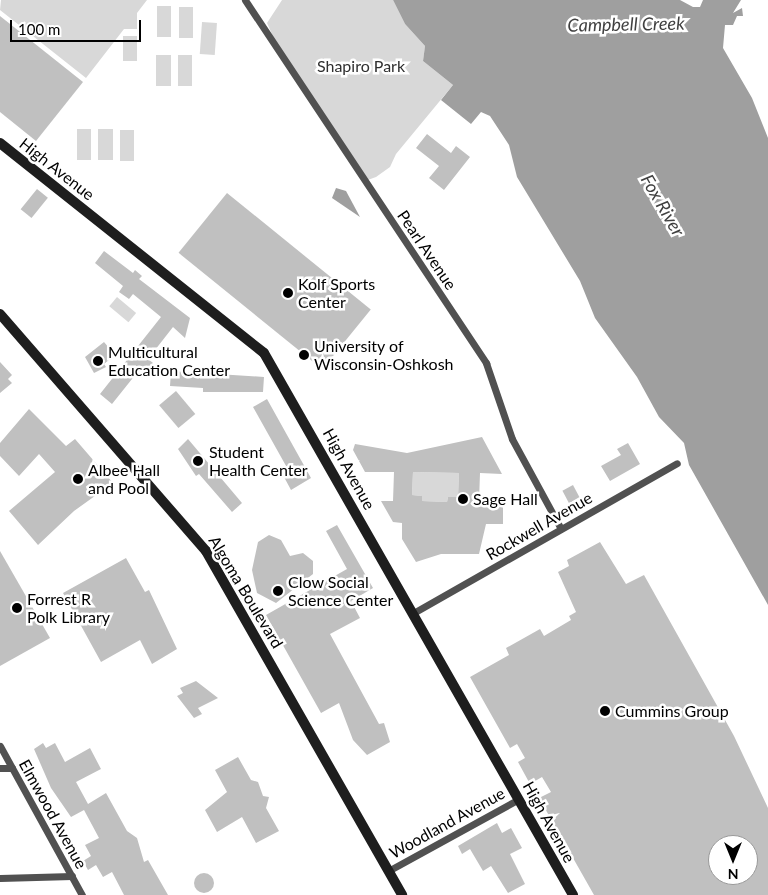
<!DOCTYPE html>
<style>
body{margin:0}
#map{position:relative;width:768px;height:895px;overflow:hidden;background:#fff;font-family:Lato,sans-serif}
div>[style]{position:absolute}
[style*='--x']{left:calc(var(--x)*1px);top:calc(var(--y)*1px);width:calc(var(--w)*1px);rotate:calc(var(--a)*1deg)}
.green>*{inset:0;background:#d8d8d8;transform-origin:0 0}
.water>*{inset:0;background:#9f9f9f}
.building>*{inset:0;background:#c0c0c0;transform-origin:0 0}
.round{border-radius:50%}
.minor>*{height:7px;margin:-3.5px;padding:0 3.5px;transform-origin:3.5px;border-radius:3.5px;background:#515151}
.secondary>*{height:10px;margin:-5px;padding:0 5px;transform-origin:5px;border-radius:5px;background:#1e1e1e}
.dots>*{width:14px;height:14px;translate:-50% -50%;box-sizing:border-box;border:2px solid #fff;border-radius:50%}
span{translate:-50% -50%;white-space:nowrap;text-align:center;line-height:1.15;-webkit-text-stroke:5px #fff;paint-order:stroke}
.park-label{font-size:16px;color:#2f2f2f}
.street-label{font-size:16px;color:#000}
.poi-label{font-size:16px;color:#000}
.left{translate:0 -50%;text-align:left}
.water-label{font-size:18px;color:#404040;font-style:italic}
.north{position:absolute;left:708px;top:835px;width:50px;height:50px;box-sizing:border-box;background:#fff;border:1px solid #999;border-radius:50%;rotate:180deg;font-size:14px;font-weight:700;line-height:20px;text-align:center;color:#000}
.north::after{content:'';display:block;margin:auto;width:18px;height:22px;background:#000;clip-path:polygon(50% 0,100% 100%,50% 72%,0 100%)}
.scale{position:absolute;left:10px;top:20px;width:131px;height:22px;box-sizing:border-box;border:2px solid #000;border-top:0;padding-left:6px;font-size:15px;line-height:18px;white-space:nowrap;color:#000;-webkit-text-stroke:4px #fff;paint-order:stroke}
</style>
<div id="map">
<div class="green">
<i style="clip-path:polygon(147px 0,137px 13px,137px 29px,124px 29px,86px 78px,0 10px,1px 0)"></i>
<i style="clip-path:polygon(282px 0,393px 0,405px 24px,425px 46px,423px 61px,453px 85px,396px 154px,390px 167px,376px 177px,365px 181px,279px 50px,267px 23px)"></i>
<i style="left:157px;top:6px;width:14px;height:31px"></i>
<i style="left:179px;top:7px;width:14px;height:31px"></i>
<i style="left:202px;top:22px;width:15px;height:32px;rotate:4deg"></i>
<i style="left:123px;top:36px;width:14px;height:25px"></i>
<i style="left:156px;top:55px;width:15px;height:31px"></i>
<i style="left:178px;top:55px;width:14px;height:31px"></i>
<i style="left:77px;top:129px;width:14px;height:31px"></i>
<i style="left:98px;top:129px;width:15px;height:31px"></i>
<i style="left:120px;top:130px;width:14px;height:31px"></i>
<i style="left:117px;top:297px;width:25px;height:12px;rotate:40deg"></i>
<i style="clip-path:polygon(413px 472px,459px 473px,458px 497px,448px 497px,447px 502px,422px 501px,422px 496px,412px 495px)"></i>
</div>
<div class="water">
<i style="clip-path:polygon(393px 0,680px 0,693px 7px,700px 7px,703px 0,741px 0,733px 13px,742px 8px,743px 16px,737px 16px,733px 25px,725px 25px,723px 48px,752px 98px,768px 138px,768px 605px,689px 465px,684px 443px,659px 417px,637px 377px,595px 318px,580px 281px,517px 177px,509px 145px,490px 116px,481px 112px,471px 124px,441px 100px,453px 85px,423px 61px,425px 46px,405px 24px)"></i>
<i style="clip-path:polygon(336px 188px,346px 191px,360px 217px,332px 198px)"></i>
</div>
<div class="building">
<i style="clip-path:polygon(0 16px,83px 82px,36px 141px,0 112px)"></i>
<i style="clip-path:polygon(427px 134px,451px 153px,456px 146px,470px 157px,444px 190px,429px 178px,439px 166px,416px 148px)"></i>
<i style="left:37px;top:189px;width:14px;height:26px;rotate:39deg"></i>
<i style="left:227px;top:193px;width:185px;height:77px;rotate:39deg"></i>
<i style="clip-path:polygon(104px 251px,133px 273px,135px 270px,142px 276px,139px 279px,190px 318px,185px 338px,173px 327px,148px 359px,153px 363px,145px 372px,140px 369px,112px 404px,100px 394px,161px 317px,133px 294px,129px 299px,119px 292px,123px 286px,95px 263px)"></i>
<i style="clip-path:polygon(104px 342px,115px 355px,104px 364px,106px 367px,94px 373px,85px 357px)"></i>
<i style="clip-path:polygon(0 362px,12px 375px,8px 379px,12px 383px,0 393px)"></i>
<i style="clip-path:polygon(171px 371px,264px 377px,263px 392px,203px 392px,203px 388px,170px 386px)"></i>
<i style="left:176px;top:391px;width:30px;height:22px;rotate:50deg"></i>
<i style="clip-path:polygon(267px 399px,311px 478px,291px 490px,284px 477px,290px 473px,253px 407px)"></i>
<i style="clip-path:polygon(29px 409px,66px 446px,75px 439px,113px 483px,74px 511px,38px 545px,9px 511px,55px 472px,39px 454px,19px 476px,0 456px,0 443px)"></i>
<i style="clip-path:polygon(evenodd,482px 437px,502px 474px,480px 473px,479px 502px,503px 503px,503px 524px,486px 524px,479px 554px,441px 554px,416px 562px,402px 539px,402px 523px,393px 522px,381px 501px,393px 501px,394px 472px,365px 472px,353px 450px,355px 444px,407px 453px,482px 437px,413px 472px,459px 473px,458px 497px,448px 497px,447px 502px,422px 501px,422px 496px,412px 495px,413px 472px)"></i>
<i style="clip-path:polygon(188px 439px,242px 503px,232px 512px,199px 474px,196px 476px,178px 449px)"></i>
<i style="clip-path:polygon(628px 443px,640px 464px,610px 481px,601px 466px,621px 455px,617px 449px)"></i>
<i style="left:573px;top:485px;width:15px;height:12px;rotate:62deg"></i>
<i style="clip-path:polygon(337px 525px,373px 588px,351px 601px,360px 618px,330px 634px,379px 724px,384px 723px,390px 742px,367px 755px,353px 740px,339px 703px,321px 713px,266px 615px,347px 569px,326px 531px)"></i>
<i style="clip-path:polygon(269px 535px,281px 540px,290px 556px,303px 553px,313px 561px,313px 574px,276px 603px,257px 593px,252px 570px,258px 542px)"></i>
<i style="clip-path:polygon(evenodd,600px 542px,626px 584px,644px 575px,734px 736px,768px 808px,768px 895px,594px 895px,539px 798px,551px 792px,542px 777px,530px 784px,518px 762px,525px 758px,517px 744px,510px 748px,470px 677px,509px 655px,506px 648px,540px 629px,544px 636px,571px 620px,569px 616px,576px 612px,558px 572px,569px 566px,567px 560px,600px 542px,718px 845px,748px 845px,748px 875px,718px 875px,718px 845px)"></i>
<i style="clip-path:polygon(0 551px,50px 638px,0 666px)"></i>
<i style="clip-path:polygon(126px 558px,145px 592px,149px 590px,177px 649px,152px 664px,140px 640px,101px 662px,63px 593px)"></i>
<i style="clip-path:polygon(196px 681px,218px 698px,198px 708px,202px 714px,194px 718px,177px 696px,183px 693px,180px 688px)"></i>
<i style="clip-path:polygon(43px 743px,46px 748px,55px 743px,65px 762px,90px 748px,101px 769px,76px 782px,88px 804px,106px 793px,127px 831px,137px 838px,144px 862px,148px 860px,168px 895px,124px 895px,112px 872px,103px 877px,96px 865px,88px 870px,83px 861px,91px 856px,85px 845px,99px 838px,84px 810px,71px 817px,51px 788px,34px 749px)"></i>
<i style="clip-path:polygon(238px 757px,251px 780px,258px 782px,263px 796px,269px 797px,266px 808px,279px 831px,256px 843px,242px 817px,217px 832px,205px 810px,227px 792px,215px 770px)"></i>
<i style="clip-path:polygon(497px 823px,502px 833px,511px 828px,522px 848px,510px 854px,525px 884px,508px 893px,491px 866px,483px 871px,470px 849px,462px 854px,458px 846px)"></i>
<i class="round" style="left:194px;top:873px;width:20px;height:20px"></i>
</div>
<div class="minor">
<i style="--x:245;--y:0;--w:436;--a:56.4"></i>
<i style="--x:486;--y:363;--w:80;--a:71.1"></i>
<i style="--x:512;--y:439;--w:102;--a:61.4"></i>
<i style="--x:415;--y:612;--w:301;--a:-29.6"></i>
<i style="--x:0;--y:746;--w:170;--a:61.2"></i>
<i style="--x:0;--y:768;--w:12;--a:0"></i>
<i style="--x:388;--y:871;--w:149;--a:-28.8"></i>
<i style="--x:0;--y:878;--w:72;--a:-1.6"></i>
</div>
<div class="secondary">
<i style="--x:0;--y:143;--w:337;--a:38.5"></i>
<i style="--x:264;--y:353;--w:624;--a:60.31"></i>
<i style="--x:0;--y:314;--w:314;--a:49"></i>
<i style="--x:206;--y:551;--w:396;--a:60.3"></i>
</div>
<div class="dots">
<i style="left:288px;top:293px;background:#000"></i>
<i style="left:304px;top:355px;background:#000"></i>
<i style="left:98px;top:361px;background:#000"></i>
<i style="left:198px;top:461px;background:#000"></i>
<i style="left:78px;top:479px;background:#000"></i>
<i style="left:463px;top:499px;background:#000"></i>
<i style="left:278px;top:591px;background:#000"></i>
<i style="left:17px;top:608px;background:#000"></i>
<i style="left:605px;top:711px;background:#000"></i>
</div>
<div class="park-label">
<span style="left:361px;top:66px">Shapiro Park</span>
</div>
<div class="street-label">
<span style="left:57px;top:169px;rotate:38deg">High Avenue</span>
<span style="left:427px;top:250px;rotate:56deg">Pearl Avenue</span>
<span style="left:349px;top:469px;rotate:61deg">High Avenue</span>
<span style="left:539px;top:526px;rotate:-30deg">Rockwell Avenue</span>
<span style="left:246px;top:592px;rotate:59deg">Algoma Boulevard</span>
<span style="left:53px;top:814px;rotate:61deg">Elmwood Avenue</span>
<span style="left:549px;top:822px;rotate:61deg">High Avenue</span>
<span style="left:447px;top:823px;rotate:-29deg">Woodland Avenue</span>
</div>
<div class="poi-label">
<span class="left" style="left:298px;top:293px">Kolf Sports<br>Center</span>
<span class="left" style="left:314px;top:355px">University of<br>Wisconsin-Oshkosh</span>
<span class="left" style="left:108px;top:361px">Multicultural<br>Education Center</span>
<span class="left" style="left:209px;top:461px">Student<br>Health Center</span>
<span class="left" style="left:88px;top:479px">Albee Hall<br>and Pool</span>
<span class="left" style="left:473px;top:499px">Sage Hall</span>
<span class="left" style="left:288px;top:591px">Clow Social<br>Science Center</span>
<span class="left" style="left:27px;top:608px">Forrest R<br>Polk Library</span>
<span class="left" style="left:615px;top:711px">Cummins Group</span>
</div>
<div class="water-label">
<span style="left:626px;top:24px;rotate:-1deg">Campbell Creek</span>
<span style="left:663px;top:205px;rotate:60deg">Fox River</span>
</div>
<div class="north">N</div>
<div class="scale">100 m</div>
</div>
